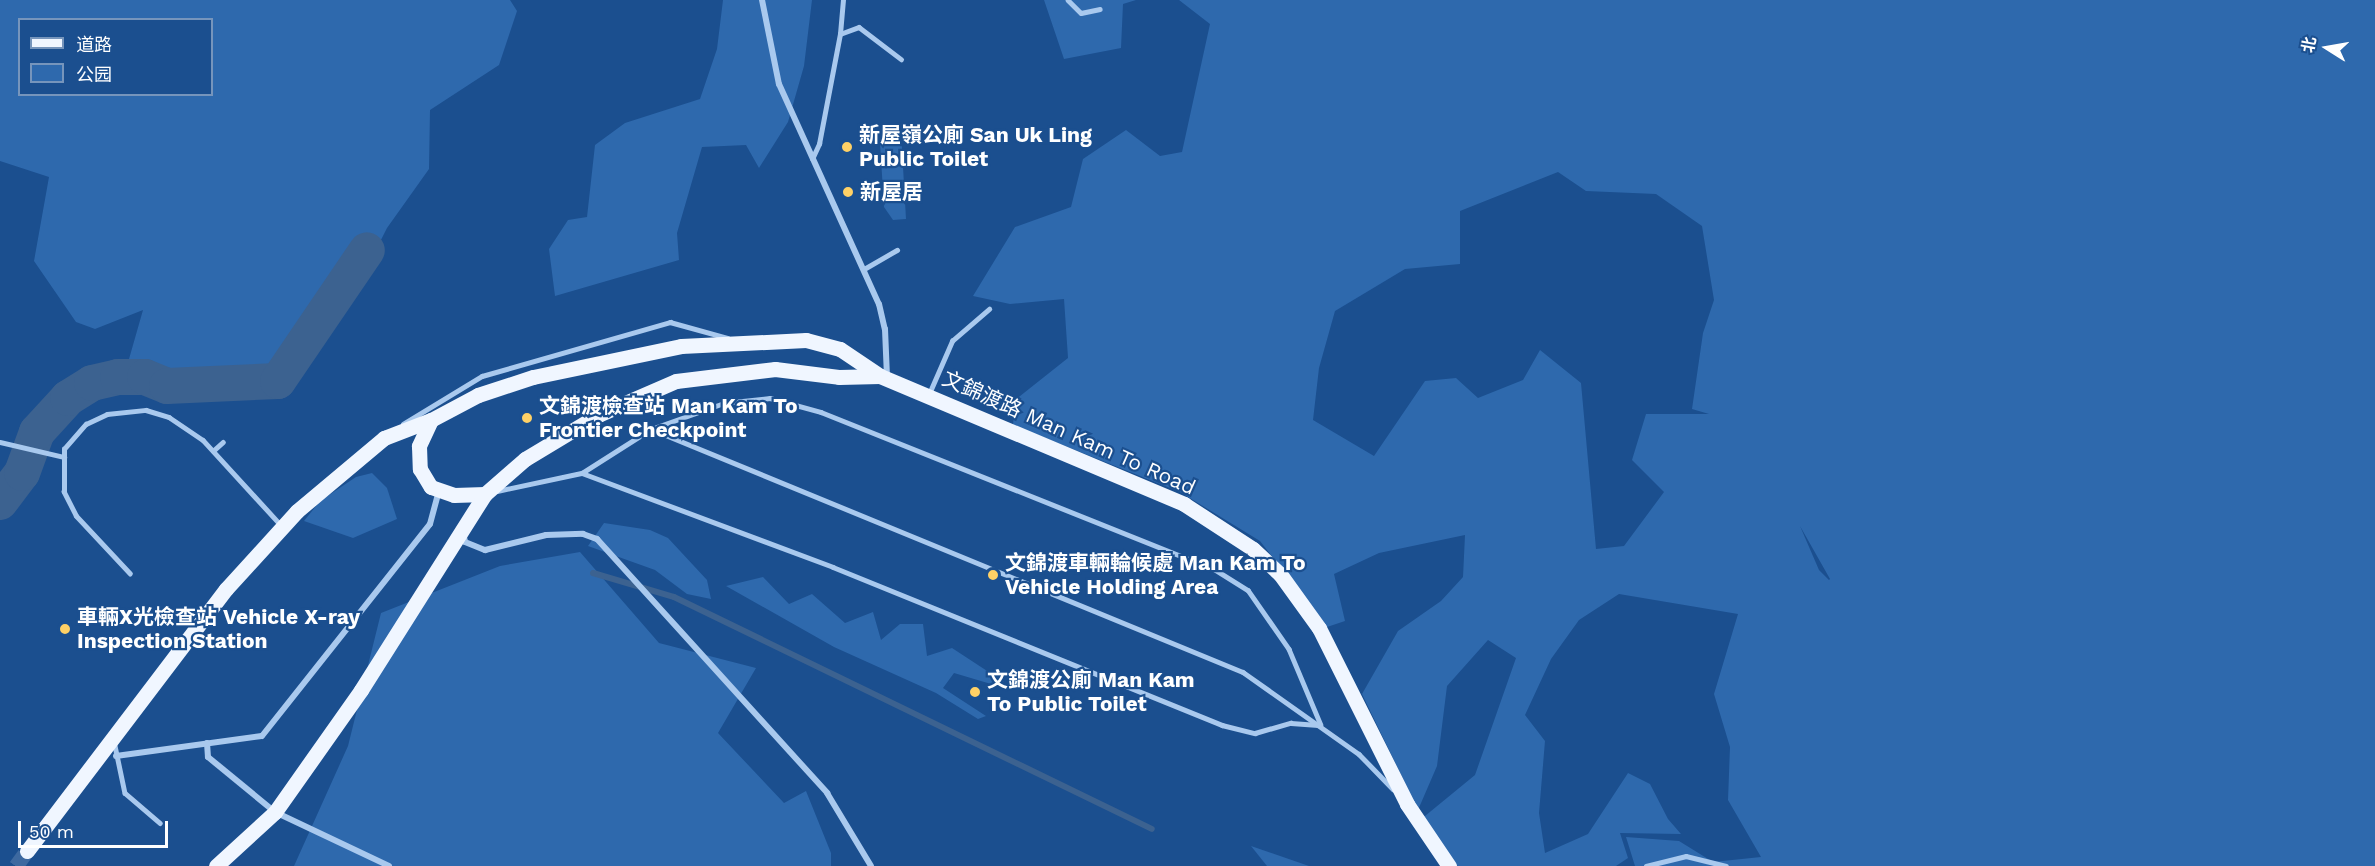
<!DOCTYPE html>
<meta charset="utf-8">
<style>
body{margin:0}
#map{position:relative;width:2375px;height:866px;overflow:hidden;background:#1b4f8f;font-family:"Work Sans","Noto Sans SC",sans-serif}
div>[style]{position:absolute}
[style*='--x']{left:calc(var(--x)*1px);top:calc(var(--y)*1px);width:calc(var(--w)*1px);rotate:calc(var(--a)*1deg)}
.green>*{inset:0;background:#2e69ad}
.stream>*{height:6px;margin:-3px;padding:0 3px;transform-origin:3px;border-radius:3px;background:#3c6290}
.river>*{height:36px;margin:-18px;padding:0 18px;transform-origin:18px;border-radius:18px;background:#3c6290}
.primary-tunnel>*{height:15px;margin-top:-7.5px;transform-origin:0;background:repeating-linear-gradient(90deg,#3d69a0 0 15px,transparent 0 23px)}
.lane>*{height:4.5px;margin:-2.25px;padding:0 2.25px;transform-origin:2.25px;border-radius:2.25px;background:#a9c9ee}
.street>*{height:6px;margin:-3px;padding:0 3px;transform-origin:3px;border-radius:3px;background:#a9c9ee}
.primary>*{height:15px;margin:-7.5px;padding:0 7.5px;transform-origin:7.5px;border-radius:7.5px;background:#f0f6ff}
.dots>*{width:16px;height:16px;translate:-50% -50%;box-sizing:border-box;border:3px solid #1b4f8f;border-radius:50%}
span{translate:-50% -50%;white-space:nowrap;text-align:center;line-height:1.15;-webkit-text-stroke:4.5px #1b4f8f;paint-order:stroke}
.poi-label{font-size:21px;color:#fff;font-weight:700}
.left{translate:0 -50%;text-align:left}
.street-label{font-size:21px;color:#fff}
.legend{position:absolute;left:18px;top:18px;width:195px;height:78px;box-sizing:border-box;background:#1b4f8f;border:2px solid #7695bc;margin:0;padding:8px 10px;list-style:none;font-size:18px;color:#fff}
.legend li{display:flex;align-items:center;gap:12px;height:30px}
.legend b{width:30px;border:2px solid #7695bc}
.north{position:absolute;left:2297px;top:18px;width:60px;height:60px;-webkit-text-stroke:4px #1b4f8f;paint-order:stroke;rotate:281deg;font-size:16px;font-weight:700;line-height:24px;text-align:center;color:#fff}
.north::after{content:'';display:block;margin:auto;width:21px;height:27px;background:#fff;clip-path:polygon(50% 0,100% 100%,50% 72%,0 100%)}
.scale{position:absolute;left:18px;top:821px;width:150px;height:27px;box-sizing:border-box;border:3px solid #fff;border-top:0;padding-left:8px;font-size:18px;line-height:21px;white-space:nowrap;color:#fff;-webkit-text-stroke:4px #1b4f8f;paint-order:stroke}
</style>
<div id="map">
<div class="green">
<i style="clip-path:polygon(evenodd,0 0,510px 0,517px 11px,499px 65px,430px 110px,429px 169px,387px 228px,345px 311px,312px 337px,306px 365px,288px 386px,178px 390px,125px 373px,143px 310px,95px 329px,76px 322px,34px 261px,49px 177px,0 161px,0 0,20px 20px,212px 20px,212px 94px,20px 94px,20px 20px)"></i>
<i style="clip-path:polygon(723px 0,812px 0,804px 66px,788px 122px,759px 168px,746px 145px,702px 147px,677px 233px,679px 260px,555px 296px,549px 249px,568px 220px,587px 217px,595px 145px,625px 123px,700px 99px,717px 49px)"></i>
<i style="clip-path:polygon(1044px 0,1136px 0,1123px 4px,1121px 48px,1064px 59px)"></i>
<i style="clip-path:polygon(evenodd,1179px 0,2375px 0,2375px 866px,1635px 866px,1626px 837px,1679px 841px,1713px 862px,1761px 857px,1728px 800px,1730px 747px,1714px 694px,1738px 614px,1619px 594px,1579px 620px,1551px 659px,1525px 715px,1545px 741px,1539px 813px,1545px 853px,1588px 834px,1628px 773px,1650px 784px,1668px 819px,1681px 834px,1620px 833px,1628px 858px,1616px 866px,1446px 866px,1414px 825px,1475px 775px,1516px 658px,1488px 640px,1447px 686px,1437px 766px,1418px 810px,1362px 694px,1398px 631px,1441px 601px,1463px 577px,1465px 535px,1379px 553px,1334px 574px,1345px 621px,1327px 627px,1260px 541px,1180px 492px,1013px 425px,1015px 400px,1068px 358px,1064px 299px,1010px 304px,973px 296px,1015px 227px,1071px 207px,1083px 159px,1126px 130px,1160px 156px,1182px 152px,1210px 24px,1179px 0,1558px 172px,1586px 191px,1656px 194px,1702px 226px,1714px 300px,1703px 333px,1692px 409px,1709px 414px,1646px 414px,1632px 460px,1664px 492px,1624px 546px,1596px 549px,1581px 383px,1540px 350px,1523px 380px,1478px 398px,1456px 378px,1425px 381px,1374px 456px,1313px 420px,1319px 368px,1335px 311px,1405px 269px,1460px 264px,1460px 211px,1558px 172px,1179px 0,1800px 526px,1830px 579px,1829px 580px,1819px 570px,1800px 526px)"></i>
<i style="clip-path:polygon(884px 132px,901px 132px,906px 219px,893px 220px,884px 207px,880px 143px)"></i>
<i style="clip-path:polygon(372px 473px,387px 488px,397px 519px,353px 538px,304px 521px,320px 501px,356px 477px)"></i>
<i style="clip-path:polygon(604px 523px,650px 530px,668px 538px,707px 580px,711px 599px,687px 594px,655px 570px,588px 546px)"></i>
<i style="clip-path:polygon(580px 552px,659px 643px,756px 668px,718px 733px,784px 803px,806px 791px,831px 853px,831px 866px,294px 866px,348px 746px,381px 613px,500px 566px)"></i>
<i style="clip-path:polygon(763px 577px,789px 604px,812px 594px,845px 623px,873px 612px,881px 640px,900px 624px,923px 624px,927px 656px,952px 648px,1004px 682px,991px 684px,954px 673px,943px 688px,986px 716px,978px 719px,936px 693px,834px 647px,726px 586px)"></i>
<i style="clip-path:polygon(1251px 846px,1309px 866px,1267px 866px)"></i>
</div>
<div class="stream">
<i style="--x:593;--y:573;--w:84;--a:16.5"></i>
<i style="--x:674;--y:597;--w:531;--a:25.89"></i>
</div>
<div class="river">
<i style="--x:0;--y:502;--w:36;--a:-53"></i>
<i style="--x:22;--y:473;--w:44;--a:-69.9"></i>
<i style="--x:37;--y:432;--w:46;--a:-47.6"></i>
<i style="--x:68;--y:398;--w:28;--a:-32"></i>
<i style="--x:92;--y:383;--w:27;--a:-13"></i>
<i style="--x:118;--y:377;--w:27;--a:0"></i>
<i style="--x:145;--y:377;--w:24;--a:22"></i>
<i style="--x:167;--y:386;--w:111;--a:-2.6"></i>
<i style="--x:278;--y:381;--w:158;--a:-55.8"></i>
</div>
<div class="primary-tunnel">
<i style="--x:16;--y:866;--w:19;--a:-54"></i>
</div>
<div class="lane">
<i style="--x:1068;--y:0;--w:18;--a:45"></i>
<i style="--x:1081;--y:13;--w:19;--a:-12"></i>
<i style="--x:840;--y:34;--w:20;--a:-20"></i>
<i style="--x:859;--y:27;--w:53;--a:37.3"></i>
<i style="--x:812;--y:159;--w:17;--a:-65"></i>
<i style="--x:819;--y:144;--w:112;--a:-79.2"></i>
<i style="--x:840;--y:34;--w:34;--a:-85"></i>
<i style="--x:864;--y:269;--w:38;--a:-30"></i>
<i style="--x:929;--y:394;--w:58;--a:-66.5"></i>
<i style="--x:952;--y:341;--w:49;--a:-40.9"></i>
<i style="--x:403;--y:424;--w:92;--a:-31.3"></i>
<i style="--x:482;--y:376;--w:196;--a:-16"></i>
<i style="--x:670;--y:322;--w:60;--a:15.4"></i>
<i style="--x:651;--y:429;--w:640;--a:22.32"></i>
<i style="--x:1243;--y:672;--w:142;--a:35.3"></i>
<i style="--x:1359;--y:754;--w:49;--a:45.8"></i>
<i style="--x:0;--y:442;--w:66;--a:13.2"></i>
<i style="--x:213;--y:451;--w:13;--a:-42"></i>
<i style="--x:582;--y:473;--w:268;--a:20.5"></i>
<i style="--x:833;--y:567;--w:420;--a:22.1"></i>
<i style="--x:1222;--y:725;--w:34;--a:14"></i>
<i style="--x:1255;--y:733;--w:37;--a:-16"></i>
<i style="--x:1291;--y:723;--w:27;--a:4"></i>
<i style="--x:497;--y:491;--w:87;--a:-12"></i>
<i style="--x:582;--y:473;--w:82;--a:-32.5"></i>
<i style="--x:651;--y:429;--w:77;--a:-19.6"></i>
<i style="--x:724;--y:403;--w:46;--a:-6.2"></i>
<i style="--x:770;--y:398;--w:53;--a:15.4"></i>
<i style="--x:821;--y:412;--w:423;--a:21.8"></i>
<i style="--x:1214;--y:569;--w:40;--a:32"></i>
<i style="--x:1248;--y:590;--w:72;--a:55.2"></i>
<i style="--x:1289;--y:649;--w:82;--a:67.2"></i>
<i style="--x:130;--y:574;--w:79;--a:-133"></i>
<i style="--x:76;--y:516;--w:27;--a:-117"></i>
<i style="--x:64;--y:492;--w:43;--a:-90"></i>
<i style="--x:64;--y:449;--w:33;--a:-49"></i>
<i style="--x:86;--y:424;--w:23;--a:-25"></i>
<i style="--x:107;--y:414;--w:39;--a:-6"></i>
<i style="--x:146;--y:410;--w:24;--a:17"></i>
<i style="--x:169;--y:417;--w:41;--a:34.1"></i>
<i style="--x:203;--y:440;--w:115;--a:47.5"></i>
<i style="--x:114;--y:741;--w:53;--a:78.1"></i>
<i style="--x:125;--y:793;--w:46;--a:40.6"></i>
<i style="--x:1646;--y:866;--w:41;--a:-14"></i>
<i style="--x:1686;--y:856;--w:41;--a:14"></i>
</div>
<div class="street">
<i style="--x:762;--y:0;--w:86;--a:78.6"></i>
<i style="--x:779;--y:84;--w:242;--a:65.6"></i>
<i style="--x:879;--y:304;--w:26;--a:77"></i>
<i style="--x:885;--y:329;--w:48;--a:87.6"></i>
<i style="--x:463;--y:533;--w:9;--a:77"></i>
<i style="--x:465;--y:542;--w:22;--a:22"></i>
<i style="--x:485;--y:550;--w:63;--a:-13.8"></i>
<i style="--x:546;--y:535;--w:37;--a:-2"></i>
<i style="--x:583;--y:534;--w:15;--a:20"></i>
<i style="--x:597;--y:539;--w:343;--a:47.8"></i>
<i style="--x:827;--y:793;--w:85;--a:58.9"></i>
<i style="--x:207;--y:743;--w:14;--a:86"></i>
<i style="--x:208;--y:757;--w:87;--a:39.4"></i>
<i style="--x:275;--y:812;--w:126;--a:25.3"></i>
<i style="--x:116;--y:756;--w:147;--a:-7.8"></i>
<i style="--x:262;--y:736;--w:270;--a:-51.6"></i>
<i style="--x:430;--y:524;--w:34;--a:-75"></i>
</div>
<div class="primary">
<i style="--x:431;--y:420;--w:29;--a:115"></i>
<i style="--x:419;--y:446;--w:23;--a:88"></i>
<i style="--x:420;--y:469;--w:21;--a:59"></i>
<i style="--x:431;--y:487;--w:24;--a:19"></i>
<i style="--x:454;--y:495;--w:31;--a:-2"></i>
<i style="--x:27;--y:851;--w:329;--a:-52.8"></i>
<i style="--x:226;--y:589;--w:105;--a:-47.7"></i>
<i style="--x:297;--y:511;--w:114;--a:-40"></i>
<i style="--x:384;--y:438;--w:50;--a:-21"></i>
<i style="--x:431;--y:420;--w:53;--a:-28"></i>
<i style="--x:478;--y:395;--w:58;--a:-18.1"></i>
<i style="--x:533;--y:377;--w:151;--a:-11.8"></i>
<i style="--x:681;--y:346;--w:125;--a:-2.7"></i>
<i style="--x:806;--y:340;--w:35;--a:15"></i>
<i style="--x:840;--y:349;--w:48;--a:34"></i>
<i style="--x:880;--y:376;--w:330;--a:22.8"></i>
<i style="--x:1184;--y:504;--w:82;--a:33.1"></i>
<i style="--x:1253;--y:549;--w:37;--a:43"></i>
<i style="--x:1280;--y:574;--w:67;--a:54.2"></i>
<i style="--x:1319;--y:628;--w:197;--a:63.4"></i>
<i style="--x:1407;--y:804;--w:75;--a:55.9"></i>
<i style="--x:216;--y:866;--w:80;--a:-42.5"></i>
<i style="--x:275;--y:812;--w:149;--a:-54.8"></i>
<i style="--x:361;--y:690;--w:232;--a:-57.7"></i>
<i style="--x:485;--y:494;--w:53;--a:-41.2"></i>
<i style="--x:525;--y:459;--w:87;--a:-31"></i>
<i style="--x:600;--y:414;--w:83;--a:-23.5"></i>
<i style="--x:676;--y:381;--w:100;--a:-6.9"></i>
<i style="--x:775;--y:369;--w:64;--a:7.1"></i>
<i style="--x:839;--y:377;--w:41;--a:-1.4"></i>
</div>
<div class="dots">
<i style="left:847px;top:147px;background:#ffd166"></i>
<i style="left:848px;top:192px;background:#ffd166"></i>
<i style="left:527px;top:418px;background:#ffd166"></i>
<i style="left:993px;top:575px;background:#ffd166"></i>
<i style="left:65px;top:629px;background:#ffd166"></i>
<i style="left:975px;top:692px;background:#ffd166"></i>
</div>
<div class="poi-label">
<span class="left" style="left:859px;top:147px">新屋嶺公廁 San Uk Ling<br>Public Toilet</span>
<span class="left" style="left:860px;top:192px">新屋居</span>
<span class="left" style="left:539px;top:418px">文錦渡檢查站 Man Kam To<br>Frontier Checkpoint</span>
<span class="left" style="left:1005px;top:575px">文錦渡車輛輪候處 Man Kam To<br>Vehicle Holding Area</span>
<span class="left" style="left:77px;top:629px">車輛X光檢查站 Vehicle X-ray<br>Inspection Station</span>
<span class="left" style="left:987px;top:692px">文錦渡公廁 Man Kam<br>To Public Toilet</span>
</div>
<div class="street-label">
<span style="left:1069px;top:433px;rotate:24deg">文錦渡路 Man Kam To Road</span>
</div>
<ul class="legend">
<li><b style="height:8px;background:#f0f6ff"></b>道路</li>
<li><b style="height:16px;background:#2e69ad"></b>公园</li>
</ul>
<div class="north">北</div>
<div class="scale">50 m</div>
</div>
